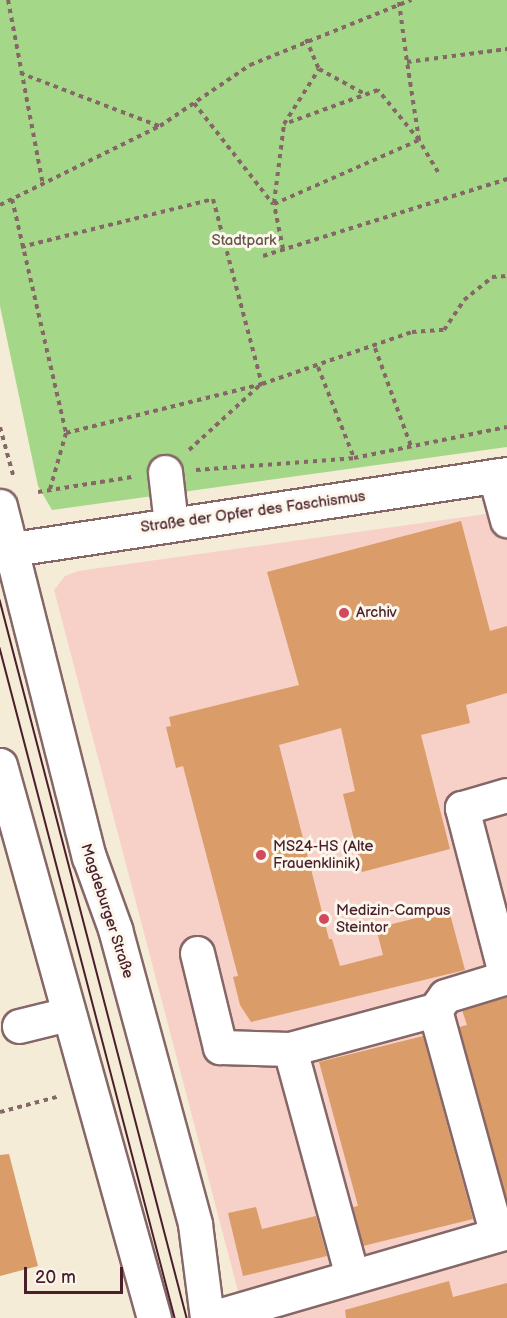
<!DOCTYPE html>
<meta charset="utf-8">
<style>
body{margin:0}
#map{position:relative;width:507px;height:1318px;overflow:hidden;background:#f5ecd7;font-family:"Balsamiq Sans",sans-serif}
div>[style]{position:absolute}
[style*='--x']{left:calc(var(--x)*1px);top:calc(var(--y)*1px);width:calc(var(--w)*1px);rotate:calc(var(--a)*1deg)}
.built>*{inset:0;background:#f7d1c7}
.green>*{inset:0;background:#a4d787}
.building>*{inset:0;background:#da9c69}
.path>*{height:4px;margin-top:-2px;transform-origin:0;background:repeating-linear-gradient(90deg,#866767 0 4.5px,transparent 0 9px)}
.roads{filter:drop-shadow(2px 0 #866767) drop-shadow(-2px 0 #866767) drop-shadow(0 2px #866767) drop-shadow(0 -2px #866767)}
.minor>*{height:33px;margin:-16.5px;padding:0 16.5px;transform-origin:16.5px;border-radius:16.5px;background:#fff}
.tram>*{height:1.5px;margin:-0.75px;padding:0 0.75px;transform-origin:0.75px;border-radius:0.75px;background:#4a1f2b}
.dots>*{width:16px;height:16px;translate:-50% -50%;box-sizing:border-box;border:3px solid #fbf7ec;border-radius:50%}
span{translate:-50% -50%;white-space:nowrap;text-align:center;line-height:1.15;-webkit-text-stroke:6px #fbf7ec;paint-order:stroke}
.park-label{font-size:15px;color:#655647}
.street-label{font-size:15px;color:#4a1f2b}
.poi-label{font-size:15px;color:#4a1f2b}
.left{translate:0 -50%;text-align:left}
.scale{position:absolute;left:24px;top:1267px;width:99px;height:27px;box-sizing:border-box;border:3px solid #4a1f2b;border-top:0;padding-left:8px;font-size:18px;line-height:21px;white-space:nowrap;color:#4a1f2b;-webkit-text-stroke:4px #fbf7ec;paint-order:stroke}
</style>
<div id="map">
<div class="built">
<i style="clip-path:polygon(507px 511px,507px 1318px,245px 1318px,54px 590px,65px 576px,78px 571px)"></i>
</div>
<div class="green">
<i style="clip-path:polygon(0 0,507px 0,507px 447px,52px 510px,38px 486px,0 306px)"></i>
</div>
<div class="building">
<i style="clip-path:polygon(461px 521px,490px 631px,507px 626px,507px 693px,466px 705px,470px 723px,421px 735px,450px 849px,362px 872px,343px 794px,355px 791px,341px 728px,279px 745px,329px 939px,332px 939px,340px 966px,383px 955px,376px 928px,449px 910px,465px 970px,251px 1022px,240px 1005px,233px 977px,238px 976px,183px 766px,176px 768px,166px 727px,171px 726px,169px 717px,299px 685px,267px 572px)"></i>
<i style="clip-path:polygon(507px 997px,507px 1201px,459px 1027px,467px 1025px,462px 1010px)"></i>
<i style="clip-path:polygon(423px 1036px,473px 1219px,363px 1246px,353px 1207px,358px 1206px,319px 1062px)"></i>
<i style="clip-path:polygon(9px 1154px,38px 1266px,0 1276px,0 1155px)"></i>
<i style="clip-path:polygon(256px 1207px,262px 1229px,316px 1216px,327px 1256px,243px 1276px,228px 1213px)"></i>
<i style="clip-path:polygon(449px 1281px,453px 1297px,507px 1283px,507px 1318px,346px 1318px,345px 1310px)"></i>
</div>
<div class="path">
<i style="--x:8;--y:0;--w:188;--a:79.3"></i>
<i style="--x:399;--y:2;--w:61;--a:82.4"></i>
<i style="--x:306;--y:39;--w:33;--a:67"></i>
<i style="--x:319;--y:69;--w:50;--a:28.6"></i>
<i style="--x:20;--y:73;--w:149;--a:20.9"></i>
<i style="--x:194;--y:103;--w:128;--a:52"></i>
<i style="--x:438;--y:172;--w:37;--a:-121"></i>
<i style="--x:419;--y:140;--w:79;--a:-98.7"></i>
<i style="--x:407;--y:62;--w:101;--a:-7.4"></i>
<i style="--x:12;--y:199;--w:240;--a:77"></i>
<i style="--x:66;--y:433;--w:58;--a:105.9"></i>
<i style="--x:274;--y:203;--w:80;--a:-82.8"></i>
<i style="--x:284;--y:124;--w:65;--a:-57.5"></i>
<i style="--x:0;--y:205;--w:178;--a:-26.3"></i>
<i style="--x:160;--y:126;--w:109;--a:-34.1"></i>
<i style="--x:250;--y:65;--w:174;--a:-22"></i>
<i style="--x:21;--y:247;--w:198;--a:-14"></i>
<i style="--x:213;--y:199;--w:191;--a:75.2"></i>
<i style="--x:283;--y:249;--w:46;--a:-101.3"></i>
<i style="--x:274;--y:204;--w:158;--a:-23.8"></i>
<i style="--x:419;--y:140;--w:65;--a:-129.4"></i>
<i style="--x:378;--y:90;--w:100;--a:160.1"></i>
<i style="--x:263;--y:256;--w:256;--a:-17.5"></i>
<i style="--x:375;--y:348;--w:108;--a:69.9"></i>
<i style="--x:318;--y:367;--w:98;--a:68.4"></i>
<i style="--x:0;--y:427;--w:50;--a:74.8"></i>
<i style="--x:66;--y:433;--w:202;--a:-14"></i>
<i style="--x:262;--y:384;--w:159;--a:-19.1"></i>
<i style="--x:412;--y:332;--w:32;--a:-4"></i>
<i style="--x:444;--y:330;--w:36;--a:-56"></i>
<i style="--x:464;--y:300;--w:36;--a:-39"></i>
<i style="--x:492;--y:277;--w:15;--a:-4"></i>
<i style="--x:189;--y:450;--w:98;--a:-42.5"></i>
<i style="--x:196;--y:470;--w:158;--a:-4.3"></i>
<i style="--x:354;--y:458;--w:156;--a:-11.5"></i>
<i style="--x:38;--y:492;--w:95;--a:-9.1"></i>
<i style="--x:0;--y:1112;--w:62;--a:-14.9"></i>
</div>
<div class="roads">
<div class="minor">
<i style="--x:165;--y:472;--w:52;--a:83.4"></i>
<i style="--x:495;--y:476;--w:46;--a:74.7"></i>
<i style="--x:0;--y:506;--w:362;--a:75.8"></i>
<i style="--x:89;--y:857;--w:77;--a:70.1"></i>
<i style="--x:115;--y:929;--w:306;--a:74.8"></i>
<i style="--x:195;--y:1224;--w:95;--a:82.7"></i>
<i style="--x:0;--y:551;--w:513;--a:-8.64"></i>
<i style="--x:0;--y:765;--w:574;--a:74.44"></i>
<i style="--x:197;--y:953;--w:97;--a:76.3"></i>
<i style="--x:220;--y:1047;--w:70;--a:1.6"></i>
<i style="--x:506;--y:977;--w:175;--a:-104.6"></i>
<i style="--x:462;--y:808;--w:47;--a:-16.1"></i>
<i style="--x:435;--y:1010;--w:233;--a:74.6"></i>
<i style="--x:19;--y:1026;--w:50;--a:-13.8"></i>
<i style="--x:352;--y:1276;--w:235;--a:-105.3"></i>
<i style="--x:290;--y:1049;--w:150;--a:-15.1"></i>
<i style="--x:435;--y:1010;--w:17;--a:-54"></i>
<i style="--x:445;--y:996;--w:65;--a:-17"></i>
<i style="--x:211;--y:1318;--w:308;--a:-16.2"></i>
</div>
</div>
<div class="tram">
<i style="--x:0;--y:600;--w:742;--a:75.4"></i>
<i style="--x:0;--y:648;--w:692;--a:75.36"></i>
</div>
<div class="dots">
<i style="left:344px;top:613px;background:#d1495b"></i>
<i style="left:261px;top:855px;background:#d1495b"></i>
<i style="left:324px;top:919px;background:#d1495b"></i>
</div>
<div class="park-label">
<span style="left:244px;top:241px">Stadtpark</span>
</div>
<div class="street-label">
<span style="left:253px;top:512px;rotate:-8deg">Straße der Opfer des Faschismus</span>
<span style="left:107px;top:911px;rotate:72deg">Magdeburger Straße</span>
</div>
<div class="poi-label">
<span class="left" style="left:356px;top:613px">Archiv</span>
<span class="left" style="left:273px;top:855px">MS24-HS (Alte<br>Frauenklinik)</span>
<span class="left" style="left:336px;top:919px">Medizin-Campus<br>Steintor</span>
</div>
<div class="scale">20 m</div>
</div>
